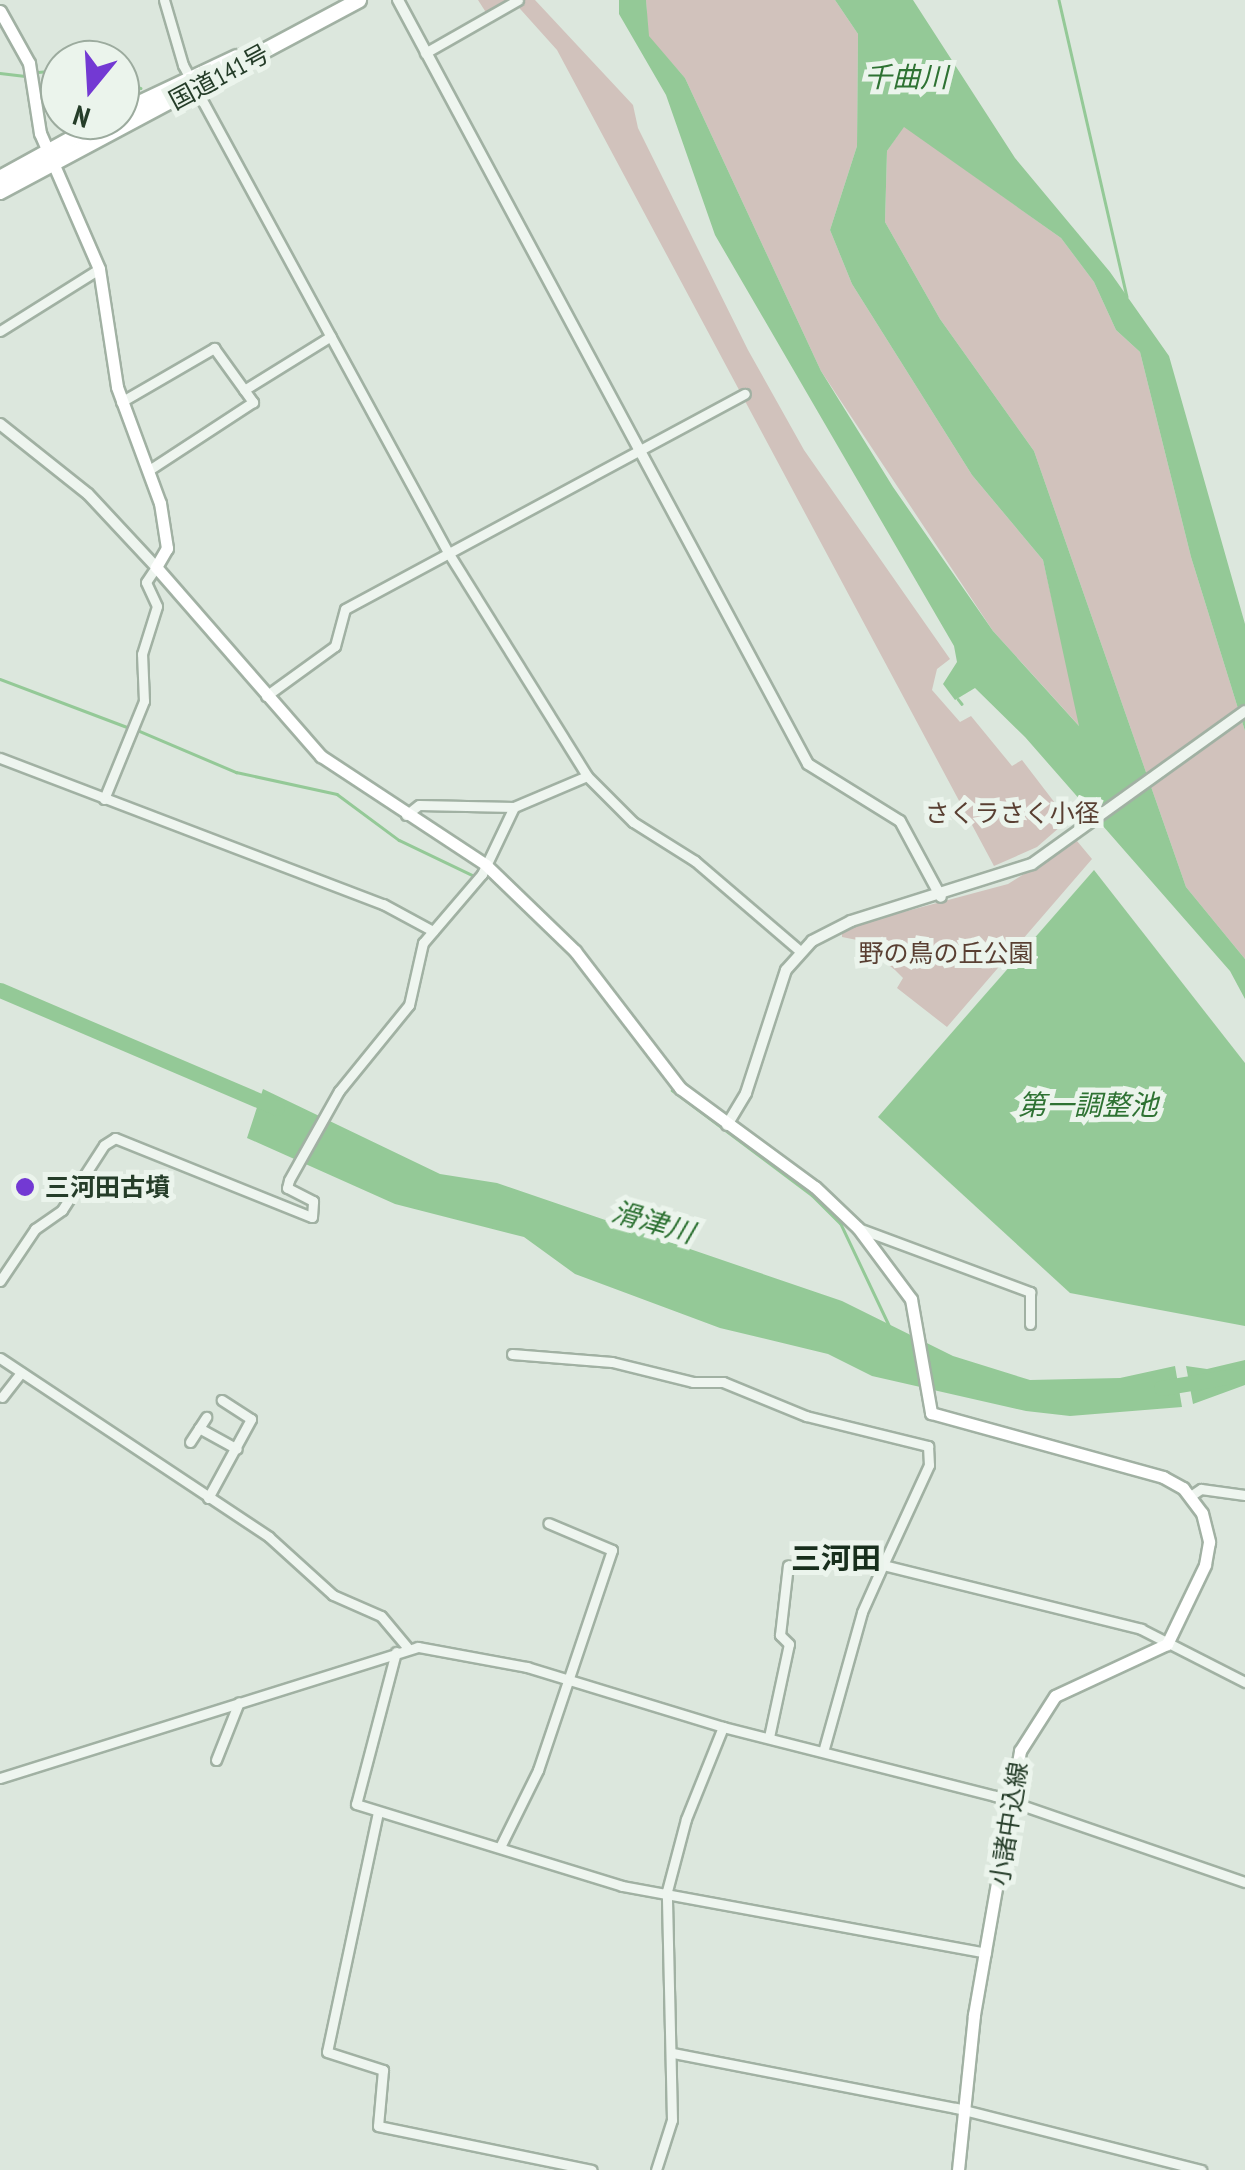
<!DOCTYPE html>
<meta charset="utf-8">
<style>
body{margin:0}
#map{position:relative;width:1245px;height:2170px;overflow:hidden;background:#dce7dd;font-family:"PT Sans Narrow","Noto Sans JP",sans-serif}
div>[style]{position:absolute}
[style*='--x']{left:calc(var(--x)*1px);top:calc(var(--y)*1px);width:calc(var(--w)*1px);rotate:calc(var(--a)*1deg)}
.green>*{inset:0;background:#d1c2bc}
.water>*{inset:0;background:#94c997}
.stream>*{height:2.5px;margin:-1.25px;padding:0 1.25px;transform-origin:1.25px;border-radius:1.25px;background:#94c997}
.river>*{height:15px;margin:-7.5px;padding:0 7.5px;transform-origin:7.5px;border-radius:7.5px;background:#94c997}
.roads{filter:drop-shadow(2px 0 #a1b1a3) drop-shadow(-2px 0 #a1b1a3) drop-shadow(0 2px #a1b1a3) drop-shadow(0 -2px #a1b1a3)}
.minor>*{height:9px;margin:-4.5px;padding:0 4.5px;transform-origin:4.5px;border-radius:4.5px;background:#eef5ef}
.tertiary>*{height:10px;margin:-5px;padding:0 5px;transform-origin:5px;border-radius:5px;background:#eef5ef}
.secondary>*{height:11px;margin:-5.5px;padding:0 5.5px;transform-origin:5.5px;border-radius:5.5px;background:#fff}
.trunk>*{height:14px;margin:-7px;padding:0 7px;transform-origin:7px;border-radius:7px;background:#fff}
.dots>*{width:28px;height:28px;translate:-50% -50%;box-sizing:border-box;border:5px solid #ebf4ec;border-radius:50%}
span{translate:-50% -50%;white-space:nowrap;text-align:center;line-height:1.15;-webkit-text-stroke:10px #ebf4ec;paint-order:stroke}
.street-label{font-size:25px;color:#253d29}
.park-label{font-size:25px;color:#593f32}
.poi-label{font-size:25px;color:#253d29;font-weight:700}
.left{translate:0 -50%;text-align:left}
.water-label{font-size:28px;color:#2e7233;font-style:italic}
.quarter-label{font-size:30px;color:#172e1c;font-weight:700}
.north{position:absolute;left:40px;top:40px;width:100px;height:100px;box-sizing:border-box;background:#ebf4ec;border:2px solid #9cab9e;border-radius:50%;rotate:198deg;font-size:28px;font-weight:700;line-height:40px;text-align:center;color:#253d29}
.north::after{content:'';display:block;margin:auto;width:35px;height:45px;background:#7339d3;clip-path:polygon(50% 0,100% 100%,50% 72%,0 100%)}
</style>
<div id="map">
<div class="green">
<i style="clip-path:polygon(478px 0,535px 0,633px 105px,638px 128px,748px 350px,804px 450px,950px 659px,937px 669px,932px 690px,960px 722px,971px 716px,1012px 766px,1022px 760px,1068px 820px,1037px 847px,994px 866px,557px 50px,513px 1px,487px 14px)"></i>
<i style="clip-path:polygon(646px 0,835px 0,858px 34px,857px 146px,830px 230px,852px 284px,972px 475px,1043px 560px,1081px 728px,993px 631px,821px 371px,685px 78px,648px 36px)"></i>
<i style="clip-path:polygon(904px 126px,1061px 238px,1094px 282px,1116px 330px,1140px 352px,1191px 557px,1245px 731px,1245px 959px,1186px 887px,1034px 451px,940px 319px,885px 222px,887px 151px)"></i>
<i style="clip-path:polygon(1077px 841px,1092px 859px,947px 1027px,897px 988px,903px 978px,895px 970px,857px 940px,842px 937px,842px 931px,866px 922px,1008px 884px)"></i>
</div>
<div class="water">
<i style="clip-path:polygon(619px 0,646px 0,649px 36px,685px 78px,821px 371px,893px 487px,993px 631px,1079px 726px,1043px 560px,972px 475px,852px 284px,830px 230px,857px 146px,858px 34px,835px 0,913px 0,1015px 158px,1110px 272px,1169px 356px,1245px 624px,1245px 731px,1191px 557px,1140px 352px,1116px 330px,1094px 282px,1061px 238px,904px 127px,887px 151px,885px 222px,940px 319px,1034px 451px,1186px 887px,1245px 959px,1245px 999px,1230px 971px,1025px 737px,975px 688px,955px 700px,943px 684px,957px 662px,954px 646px,715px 235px,666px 95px,619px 14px)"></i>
<i style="clip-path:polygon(1094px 870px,1245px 1063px,1245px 1326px,1070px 1293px,878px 1117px)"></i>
<i style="clip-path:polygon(263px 1089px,440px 1174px,497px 1183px,842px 1301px,953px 1356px,1030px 1380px,1120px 1378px,1175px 1366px,1182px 1407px,1070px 1416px,1026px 1411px,872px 1376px,828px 1354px,720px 1328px,575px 1274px,524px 1237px,395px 1204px,247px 1138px)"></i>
<i style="clip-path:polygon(1245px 1360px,1245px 1385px,1193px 1404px,1186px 1366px,1207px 1369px)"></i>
</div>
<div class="stream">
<i style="--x:1059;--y:0;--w:304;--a:77.1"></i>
<i style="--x:38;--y:72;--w:22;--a:-5"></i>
<i style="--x:0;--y:73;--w:25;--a:7"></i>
<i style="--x:120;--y:80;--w:22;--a:21"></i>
<i style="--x:0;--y:679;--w:136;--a:20.7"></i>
<i style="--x:958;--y:699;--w:6;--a:51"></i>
<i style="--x:137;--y:730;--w:108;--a:23"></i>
<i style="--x:236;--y:772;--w:103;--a:12.3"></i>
<i style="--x:337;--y:794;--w:77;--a:36.6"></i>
<i style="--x:399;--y:840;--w:81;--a:25.6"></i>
<i style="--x:672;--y:1090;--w:175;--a:36.9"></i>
<i style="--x:812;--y:1195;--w:41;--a:45"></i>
<i style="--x:841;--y:1224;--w:112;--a:64.6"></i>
</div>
<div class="river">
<i style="--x:0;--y:990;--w:301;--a:23.1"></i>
<i style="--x:1161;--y:1388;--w:85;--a:-9.5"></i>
</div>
<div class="roads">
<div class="minor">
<i style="--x:164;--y:0;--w:68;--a:73.7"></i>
<i style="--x:183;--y:65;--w:557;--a:61.46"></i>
<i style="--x:449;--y:554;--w:261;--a:58.1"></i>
<i style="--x:587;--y:776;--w:65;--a:45"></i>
<i style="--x:633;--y:822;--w:73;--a:32.2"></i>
<i style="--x:695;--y:861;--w:138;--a:40.6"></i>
<i style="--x:425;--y:53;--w:107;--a:-29.7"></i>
<i style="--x:0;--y:331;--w:117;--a:-32.1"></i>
<i style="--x:244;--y:390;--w:102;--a:-31.8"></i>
<i style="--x:121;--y:402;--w:108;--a:-30.1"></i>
<i style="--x:214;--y:348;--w:67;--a:54.2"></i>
<i style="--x:253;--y:402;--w:121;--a:146.8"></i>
<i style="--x:266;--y:696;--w:85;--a:-35.9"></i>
<i style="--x:335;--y:646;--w:38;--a:-75"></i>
<i style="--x:345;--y:609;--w:454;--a:-28.3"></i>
<i style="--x:0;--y:758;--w:410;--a:20.9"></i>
<i style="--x:383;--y:904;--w:57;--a:28.4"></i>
<i style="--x:104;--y:799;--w:106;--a:-67.8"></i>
<i style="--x:144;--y:701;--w:47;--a:-92.4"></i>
<i style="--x:142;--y:654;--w:50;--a:-72.6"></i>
<i style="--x:157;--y:606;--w:26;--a:-115"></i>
<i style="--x:146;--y:582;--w:18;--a:-56"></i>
<i style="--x:406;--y:815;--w:16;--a:-38"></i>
<i style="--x:419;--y:805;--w:95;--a:1.2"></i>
<i style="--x:858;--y:1228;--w:184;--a:20.4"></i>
<i style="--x:1030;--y:1292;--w:32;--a:90"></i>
<i style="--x:0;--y:1281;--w:63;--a:-56.1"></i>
<i style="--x:35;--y:1229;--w:33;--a:-35"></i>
<i style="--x:62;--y:1210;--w:77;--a:-57.1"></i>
<i style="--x:104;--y:1145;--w:13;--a:-32"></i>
<i style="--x:115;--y:1138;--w:212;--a:21.9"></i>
<i style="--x:312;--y:1217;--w:16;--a:-86"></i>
<i style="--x:313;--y:1201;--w:29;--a:-153"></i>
<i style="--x:287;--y:1188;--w:8;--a:-76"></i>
<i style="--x:289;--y:1180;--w:102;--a:-60.7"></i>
<i style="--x:339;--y:1091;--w:111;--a:-50.9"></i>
<i style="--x:409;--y:1005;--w:64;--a:-77.3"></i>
<i style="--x:423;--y:943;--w:91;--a:-49.5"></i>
<i style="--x:482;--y:874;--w:74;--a:-64.5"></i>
<i style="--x:514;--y:807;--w:79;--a:-23"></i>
<i style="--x:512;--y:1354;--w:100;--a:4.6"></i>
<i style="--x:612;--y:1362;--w:83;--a:13.9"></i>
<i style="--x:693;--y:1382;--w:30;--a:0"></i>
<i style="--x:723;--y:1382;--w:90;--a:22.3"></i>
<i style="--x:806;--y:1416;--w:126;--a:13.8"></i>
<i style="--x:928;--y:1446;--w:19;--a:87"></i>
<i style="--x:929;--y:1465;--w:110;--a:114.7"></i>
<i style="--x:883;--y:1565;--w:266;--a:13.9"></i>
<i style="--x:1141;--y:1629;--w:117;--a:27"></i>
<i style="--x:0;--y:1358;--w:323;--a:33.6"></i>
<i style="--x:269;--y:1537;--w:86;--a:42.2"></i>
<i style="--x:333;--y:1595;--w:52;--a:23.6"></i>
<i style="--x:381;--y:1616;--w:40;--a:50"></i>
<i style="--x:2;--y:1397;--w:31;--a:-52"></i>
<i style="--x:199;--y:1428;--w:43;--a:28.9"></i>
<i style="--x:190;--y:1442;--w:30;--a:-57"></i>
<i style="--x:1192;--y:1495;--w:11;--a:-34"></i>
<i style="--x:1201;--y:1489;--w:44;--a:7.8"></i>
<i style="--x:208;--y:1498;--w:90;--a:-61.4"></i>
<i style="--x:251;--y:1419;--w:35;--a:-147"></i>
<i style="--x:396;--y:1652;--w:157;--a:104.7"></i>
<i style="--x:356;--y:1804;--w:278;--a:17.1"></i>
<i style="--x:622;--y:1886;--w:370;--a:10.4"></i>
<i style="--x:769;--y:1737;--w:95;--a:-77.9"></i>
<i style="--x:789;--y:1644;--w:13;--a:-135"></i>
<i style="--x:780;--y:1635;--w:70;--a:-83.5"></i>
<i style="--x:823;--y:1752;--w:145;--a:-74.4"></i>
<i style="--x:862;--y:1612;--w:51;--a:-65.9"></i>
<i style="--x:216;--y:1760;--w:62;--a:-68.4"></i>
<i style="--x:0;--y:1778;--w:438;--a:-17.4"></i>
<i style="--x:418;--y:1647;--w:111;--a:10.4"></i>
<i style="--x:527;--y:1667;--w:205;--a:17"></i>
<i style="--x:723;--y:1727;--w:281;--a:14.2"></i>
<i style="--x:995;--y:1796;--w:264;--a:19"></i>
<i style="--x:378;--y:1812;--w:245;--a:102"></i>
<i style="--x:327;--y:2052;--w:59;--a:17.8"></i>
<i style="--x:383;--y:2070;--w:56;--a:95.1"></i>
<i style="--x:378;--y:2126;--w:218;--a:11.6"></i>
<i style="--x:501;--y:1845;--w:84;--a:-63.7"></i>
<i style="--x:538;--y:1770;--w:232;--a:-71.4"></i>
<i style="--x:612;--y:1550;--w:69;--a:-157.1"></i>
<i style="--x:673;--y:2053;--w:288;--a:11"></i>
<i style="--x:956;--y:2108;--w:253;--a:14.2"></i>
<i style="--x:656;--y:2170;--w:52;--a:-72.3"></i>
<i style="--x:672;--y:2120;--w:229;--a:-91.3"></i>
<i style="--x:667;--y:1891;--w:74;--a:-75.2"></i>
<i style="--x:686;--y:1819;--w:99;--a:-68.1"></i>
</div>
<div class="tertiary">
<i style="--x:398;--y:0;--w:867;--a:61.78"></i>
<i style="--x:808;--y:764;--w:108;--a:31.8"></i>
<i style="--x:900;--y:821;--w:86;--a:61.7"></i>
<i style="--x:0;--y:424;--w:112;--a:38.5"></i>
<i style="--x:88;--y:494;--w:100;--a:47"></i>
<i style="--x:727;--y:1125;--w:37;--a:-59"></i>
<i style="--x:746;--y:1093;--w:129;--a:-72"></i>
<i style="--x:786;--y:970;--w:39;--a:-48"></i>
<i style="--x:812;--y:941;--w:44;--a:-27.1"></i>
<i style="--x:851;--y:921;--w:190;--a:-17.5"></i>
<i style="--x:1032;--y:864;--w:262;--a:-35.7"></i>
</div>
<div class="secondary">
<i style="--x:0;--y:11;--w:60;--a:60.9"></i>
<i style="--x:29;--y:63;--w:71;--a:81.1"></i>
<i style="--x:40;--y:133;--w:148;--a:66.5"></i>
<i style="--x:99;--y:269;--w:119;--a:81.3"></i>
<i style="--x:117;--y:387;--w:124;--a:69.7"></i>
<i style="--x:160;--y:503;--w:46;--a:81.2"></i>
<i style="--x:167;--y:548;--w:22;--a:120"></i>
<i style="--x:156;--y:567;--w:251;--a:48.9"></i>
<i style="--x:321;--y:756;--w:198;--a:33.4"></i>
<i style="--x:486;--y:865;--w:124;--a:44"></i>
<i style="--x:575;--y:951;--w:173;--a:52.5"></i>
<i style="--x:680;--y:1088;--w:167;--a:36.3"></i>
<i style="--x:815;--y:1187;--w:59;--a:43.6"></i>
<i style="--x:858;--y:1228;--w:89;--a:53.3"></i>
<i style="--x:911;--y:1299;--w:116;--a:80"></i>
<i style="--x:931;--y:1413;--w:241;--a:15.4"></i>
<i style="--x:1163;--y:1477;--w:23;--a:29"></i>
<i style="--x:1183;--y:1488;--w:31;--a:53"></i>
<i style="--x:1202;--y:1513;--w:30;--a:76"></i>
<i style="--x:1209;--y:1542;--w:23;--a:100"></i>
<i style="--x:1205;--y:1565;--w:88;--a:115.7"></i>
<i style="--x:1167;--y:1644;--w:123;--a:155.1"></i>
<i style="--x:1055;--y:1696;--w:65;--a:122.5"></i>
<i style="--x:1020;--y:1751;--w:268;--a:99.9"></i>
<i style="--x:974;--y:2015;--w:156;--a:95.9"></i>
</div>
<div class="trunk">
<i style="--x:120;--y:112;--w:129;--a:-25.2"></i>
<i style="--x:0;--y:178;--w:120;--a:-28.9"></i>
<i style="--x:0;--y:192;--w:407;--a:-28.1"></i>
</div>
</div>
<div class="dots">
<i style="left:25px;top:1187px;background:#7339d3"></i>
</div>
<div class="street-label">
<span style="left:219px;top:77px;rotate:-28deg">国道141号</span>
<span style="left:1009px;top:1824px;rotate:-81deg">小諸中込線</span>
</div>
<div class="park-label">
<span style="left:1012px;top:813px">さくラさく小径</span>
<span style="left:946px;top:953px">野の鳥の丘公園</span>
</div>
<div class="poi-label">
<span class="left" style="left:45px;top:1187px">三河田古墳</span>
</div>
<div class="water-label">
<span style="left:906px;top:77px">千曲川</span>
<span style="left:1088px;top:1105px">第一調整池</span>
<span style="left:653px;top:1222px;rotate:16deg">滑津川</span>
</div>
<div class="quarter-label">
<span style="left:836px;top:1558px">三河田</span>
</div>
<div class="north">N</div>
</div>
